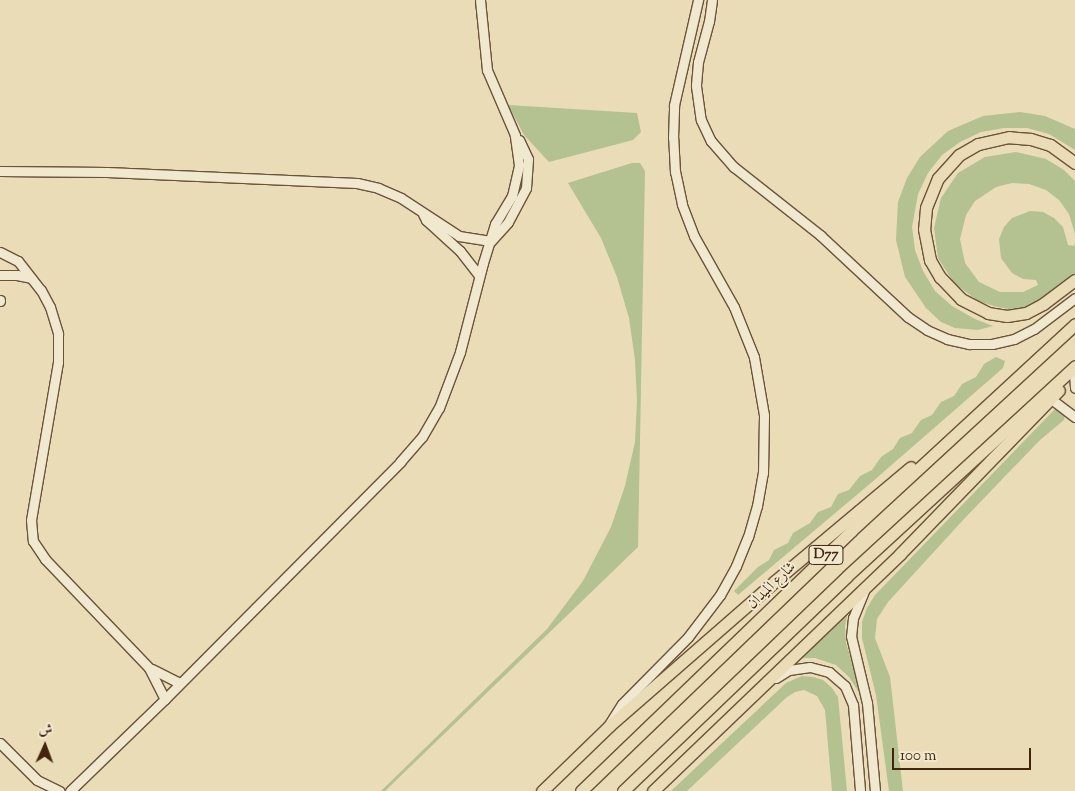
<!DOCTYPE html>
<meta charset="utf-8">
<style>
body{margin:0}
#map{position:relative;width:1075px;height:791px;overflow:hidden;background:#e9dcb7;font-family:"Sorts Mill Goudy",Amiri,serif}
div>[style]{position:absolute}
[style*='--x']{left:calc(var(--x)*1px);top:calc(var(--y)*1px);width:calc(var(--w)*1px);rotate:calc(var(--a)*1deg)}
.green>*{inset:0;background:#b4c190}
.roads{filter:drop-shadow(1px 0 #6c5338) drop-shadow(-1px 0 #6c5338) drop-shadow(0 1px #6c5338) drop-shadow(0 -1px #6c5338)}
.minor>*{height:9px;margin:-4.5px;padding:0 4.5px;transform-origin:4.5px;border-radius:4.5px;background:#f1e8d0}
.major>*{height:11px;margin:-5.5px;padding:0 5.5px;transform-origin:5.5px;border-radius:5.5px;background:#e9dcb7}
span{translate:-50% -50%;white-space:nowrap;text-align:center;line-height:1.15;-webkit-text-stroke:4px #f1e8d0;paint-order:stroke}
.shield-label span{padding:1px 4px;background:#f1e8d0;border:1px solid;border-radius:4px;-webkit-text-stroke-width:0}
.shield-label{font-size:14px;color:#43250e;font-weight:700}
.street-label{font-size:15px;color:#43250e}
.north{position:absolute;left:20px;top:721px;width:50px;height:50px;-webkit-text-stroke:4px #f1e8d0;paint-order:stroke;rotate:2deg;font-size:14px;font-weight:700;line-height:20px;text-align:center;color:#43250e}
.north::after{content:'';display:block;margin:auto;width:18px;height:22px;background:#43250e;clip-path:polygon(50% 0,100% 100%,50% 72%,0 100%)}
.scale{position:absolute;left:892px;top:748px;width:139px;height:22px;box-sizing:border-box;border:2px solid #43250e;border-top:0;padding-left:6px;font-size:15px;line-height:18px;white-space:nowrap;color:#43250e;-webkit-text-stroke:4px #f1e8d0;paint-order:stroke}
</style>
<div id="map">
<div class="green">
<i style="clip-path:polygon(508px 105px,637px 113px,641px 132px,633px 140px,549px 162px,524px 135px)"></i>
<i style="clip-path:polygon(1020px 112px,1045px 116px,1075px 129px,1075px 150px,1049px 134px,1027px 128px,1004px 128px,981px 132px,960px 142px,942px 155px,928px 173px,918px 194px,912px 227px,915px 250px,923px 271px,935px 291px,952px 306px,975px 319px,993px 326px,978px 330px,955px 328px,941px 322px,926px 308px,905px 277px,896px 240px,898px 202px,907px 178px,920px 157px,948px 131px,983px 116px)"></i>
<i style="clip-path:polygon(1016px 152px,1046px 159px,1064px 170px,1075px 181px,1075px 234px,1069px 214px,1059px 200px,1046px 190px,1029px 184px,1012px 183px,996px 187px,975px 201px,966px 215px,960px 239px,965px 263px,979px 282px,1000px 292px,1023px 292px,1038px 285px,1036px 280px,1023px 279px,1012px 273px,1001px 258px,999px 239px,1004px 227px,1012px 218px,1030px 211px,1043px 212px,1054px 218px,1063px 227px,1068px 245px,1074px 246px,1075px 242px,1075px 274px,1037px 304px,1016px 310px,997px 307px,978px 301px,954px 283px,938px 258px,934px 228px,941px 198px,958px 173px,985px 157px)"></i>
<i style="clip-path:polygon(632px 163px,640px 163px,645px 171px,638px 547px,385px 791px,381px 791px,547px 629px,583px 581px,611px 527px,625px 486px,635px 442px,637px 401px,635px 360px,629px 318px,617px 277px,601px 238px,568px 183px)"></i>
<i style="clip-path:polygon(996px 357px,1005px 361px,1003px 368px,872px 482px,738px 595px,734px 591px,758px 567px,769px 560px,774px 550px,788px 543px,793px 533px,810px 523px,818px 512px,831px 507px,838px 494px,849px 490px,860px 476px,872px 470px,881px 457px,893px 449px,900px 438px,912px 433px,921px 420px,932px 415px,941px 402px,954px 396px,962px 384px,976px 377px,984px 364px)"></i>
<i style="clip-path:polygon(1056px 408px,1065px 413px,1064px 420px,1040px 440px,964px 519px,888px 602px,877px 619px,875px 638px,890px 677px,903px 791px,889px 791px,876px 695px,862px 638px,862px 622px,867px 608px,875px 595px)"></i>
<i style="clip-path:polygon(848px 610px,845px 627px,846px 643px,860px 690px,858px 691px,849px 677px,836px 665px,815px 658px,798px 658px)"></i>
<i style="clip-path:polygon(802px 676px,813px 677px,823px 680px,832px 688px,838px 697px,847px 791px,832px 791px,825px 710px,817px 696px,804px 690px,795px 692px,787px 697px,687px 791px,671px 791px,786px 683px)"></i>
</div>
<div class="roads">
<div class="minor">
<i style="--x:712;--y:0;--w:21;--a:98"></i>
<i style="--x:709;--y:21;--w:42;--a:105"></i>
<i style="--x:698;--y:62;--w:24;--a:95"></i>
<i style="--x:696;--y:86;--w:34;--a:82"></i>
<i style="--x:701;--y:120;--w:23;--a:65"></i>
<i style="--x:711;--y:141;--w:35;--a:49"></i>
<i style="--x:734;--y:167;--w:110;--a:38.3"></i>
<i style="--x:820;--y:235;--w:120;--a:43"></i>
<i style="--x:908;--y:317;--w:23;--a:34"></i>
<i style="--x:927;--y:330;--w:22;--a:24"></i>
<i style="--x:947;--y:339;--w:23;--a:13"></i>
<i style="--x:969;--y:344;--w:23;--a:0"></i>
<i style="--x:992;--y:344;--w:23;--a:-13"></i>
<i style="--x:1014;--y:339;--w:22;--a:-27"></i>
<i style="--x:1034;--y:329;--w:51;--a:-37.1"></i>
<i style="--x:0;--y:171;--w:107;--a:0.5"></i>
<i style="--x:107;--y:172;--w:250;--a:2.5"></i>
<i style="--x:357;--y:183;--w:22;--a:13"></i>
<i style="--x:378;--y:188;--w:25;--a:23"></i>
<i style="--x:401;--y:198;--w:69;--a:33.2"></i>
<i style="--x:459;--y:236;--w:32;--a:9"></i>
<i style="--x:423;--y:214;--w:7;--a:63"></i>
<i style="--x:426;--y:220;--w:46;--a:42.4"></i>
<i style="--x:460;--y:251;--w:31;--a:52"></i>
<i style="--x:491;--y:241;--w:25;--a:-48"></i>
<i style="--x:508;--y:222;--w:38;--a:-62"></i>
<i style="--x:526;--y:188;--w:29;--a:-86"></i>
<i style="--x:528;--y:159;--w:21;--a:-115"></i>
<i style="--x:0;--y:252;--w:20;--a:27"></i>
<i style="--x:18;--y:261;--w:37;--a:52"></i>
<i style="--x:41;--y:290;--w:19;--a:62"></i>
<i style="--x:50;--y:307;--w:28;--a:73"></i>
<i style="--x:58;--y:334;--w:28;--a:90"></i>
<i style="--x:58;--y:362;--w:160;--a:99.7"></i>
<i style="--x:31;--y:520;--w:21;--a:85"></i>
<i style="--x:33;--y:541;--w:22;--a:56"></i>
<i style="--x:45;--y:559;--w:151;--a:46.3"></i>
<i style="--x:149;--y:668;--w:35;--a:63"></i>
<i style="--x:0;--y:275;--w:17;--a:0"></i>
<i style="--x:17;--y:275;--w:14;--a:12"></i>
<i style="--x:0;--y:300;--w:1;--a:90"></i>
<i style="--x:1074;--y:373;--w:15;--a:86"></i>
<i style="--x:1051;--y:399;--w:30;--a:37"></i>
<i style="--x:864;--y:591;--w:29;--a:112"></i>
<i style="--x:853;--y:618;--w:18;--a:96"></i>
<i style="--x:851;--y:636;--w:69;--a:76.6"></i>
<i style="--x:867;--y:703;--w:88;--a:84.8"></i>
<i style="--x:152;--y:669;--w:30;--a:27"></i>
<i style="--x:776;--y:678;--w:15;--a:-32"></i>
<i style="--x:789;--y:670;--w:21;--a:-8"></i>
<i style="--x:810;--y:667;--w:20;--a:15"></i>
<i style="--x:829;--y:672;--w:21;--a:41"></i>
<i style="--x:845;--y:686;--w:21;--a:67"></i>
<i style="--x:853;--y:705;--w:86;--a:85.3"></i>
<i style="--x:610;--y:723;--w:22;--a:-58"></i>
<i style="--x:622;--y:704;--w:94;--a:-45.4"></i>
<i style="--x:688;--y:637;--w:53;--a:-52.7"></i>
<i style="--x:720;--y:595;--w:33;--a:-61"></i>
<i style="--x:736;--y:566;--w:31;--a:-68"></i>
<i style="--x:748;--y:537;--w:32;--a:-74"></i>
<i style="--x:757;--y:506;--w:34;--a:-80"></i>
<i style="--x:763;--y:473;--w:58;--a:-89"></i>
<i style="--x:764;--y:415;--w:59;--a:-99.8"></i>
<i style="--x:754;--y:357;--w:54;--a:-111.8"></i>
<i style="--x:734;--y:307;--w:81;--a:-119.4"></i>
<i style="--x:694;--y:236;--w:34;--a:-111"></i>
<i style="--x:682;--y:204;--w:33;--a:-102"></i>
<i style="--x:675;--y:172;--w:34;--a:-93"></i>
<i style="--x:673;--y:138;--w:33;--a:-88"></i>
<i style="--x:674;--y:105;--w:108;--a:-77.1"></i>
<i style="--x:0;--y:743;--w:52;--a:45"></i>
<i style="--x:37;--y:780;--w:25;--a:26"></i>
<i style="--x:70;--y:791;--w:132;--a:-44.1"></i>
<i style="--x:165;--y:699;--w:334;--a:-45.2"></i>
<i style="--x:400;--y:462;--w:33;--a:-49"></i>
<i style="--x:422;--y:437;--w:34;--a:-60"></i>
<i style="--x:439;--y:408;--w:60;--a:-69.4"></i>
<i style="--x:460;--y:352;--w:92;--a:-75.5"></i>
<i style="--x:483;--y:263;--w:41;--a:-72.9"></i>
<i style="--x:495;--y:224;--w:33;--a:-59"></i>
<i style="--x:512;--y:196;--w:32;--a:-77"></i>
<i style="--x:519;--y:165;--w:30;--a:-98"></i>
<i style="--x:515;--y:135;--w:71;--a:-113.3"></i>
<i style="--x:487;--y:70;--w:70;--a:-95.7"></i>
</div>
<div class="major">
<i style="--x:1075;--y:163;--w:31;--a:-144"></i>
<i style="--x:1050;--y:145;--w:21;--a:-163"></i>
<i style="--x:1030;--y:139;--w:21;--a:-175"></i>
<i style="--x:1009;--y:137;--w:32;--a:167"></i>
<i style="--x:978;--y:144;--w:22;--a:150"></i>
<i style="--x:959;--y:155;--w:31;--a:132"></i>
<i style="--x:938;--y:178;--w:32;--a:112"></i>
<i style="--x:926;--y:208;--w:21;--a:95"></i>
<i style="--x:924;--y:229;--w:32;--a:79"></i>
<i style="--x:930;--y:260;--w:20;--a:60"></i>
<i style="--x:940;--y:277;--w:30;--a:46"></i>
<i style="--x:961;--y:299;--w:30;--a:27"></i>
<i style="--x:988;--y:313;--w:19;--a:9"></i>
<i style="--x:1007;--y:316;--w:19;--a:-9"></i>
<i style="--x:1026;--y:313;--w:19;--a:-28"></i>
<i style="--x:1043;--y:304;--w:40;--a:-37"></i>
<i style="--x:542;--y:791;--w:93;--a:-44.1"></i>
<i style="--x:609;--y:726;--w:220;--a:-41.1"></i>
<i style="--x:775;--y:581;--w:177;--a:-40"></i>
<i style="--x:581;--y:791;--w:375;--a:-43.9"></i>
<i style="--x:851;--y:531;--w:305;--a:-42.7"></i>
<i style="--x:623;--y:791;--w:310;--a:-43.8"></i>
<i style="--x:847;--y:576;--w:310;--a:-42.6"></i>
<i style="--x:653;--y:791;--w:342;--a:-43.8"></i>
<i style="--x:900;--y:554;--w:228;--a:-45.9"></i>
</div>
</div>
<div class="shield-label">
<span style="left:826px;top:555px">D77</span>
</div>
<div class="street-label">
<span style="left:772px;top:586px;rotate:-44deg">شارع الميدان</span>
</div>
<div class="north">ش</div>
<div class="scale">100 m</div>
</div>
